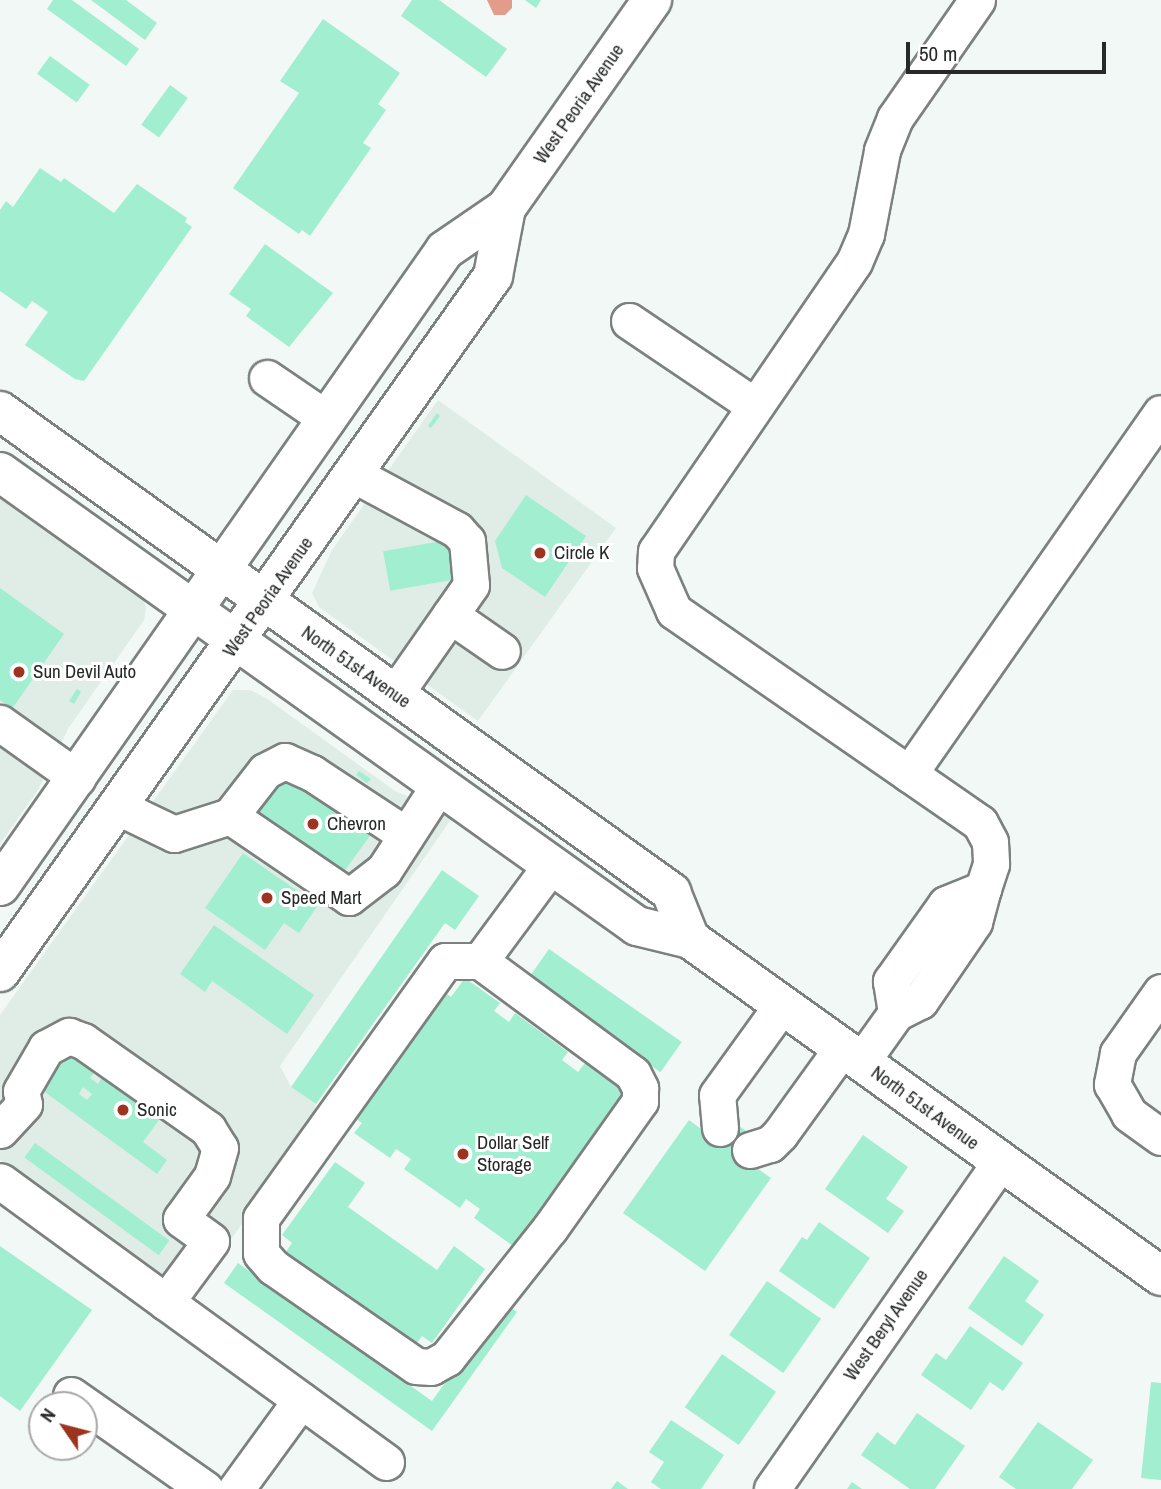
<!DOCTYPE html>
<style>
body{margin:0}
#map{position:relative;width:1161px;height:1489px;overflow:hidden;background:#f2f8f5;font-family:"Archivo Narrow",sans-serif}
div>[style]{position:absolute}
[style*='--x']{left:calc(var(--x)*1px);top:calc(var(--y)*1px);width:calc(var(--w)*1px);rotate:calc(var(--a)*1deg)}
.built>*{inset:0;background:#dfede6}
.water>*{inset:0;background:#e29c8c}
.building>*{inset:0;background:#a2eed0;transform-origin:0 0}
.roads{filter:drop-shadow(2px 0 #7c817f) drop-shadow(-2px 0 #7c817f) drop-shadow(0 2px #7c817f) drop-shadow(0 -2px #7c817f)}
.minor>*{height:35px;margin:-17.5px;padding:0 17.5px;transform-origin:17.5px;border-radius:17.5px;background:#fff}
.major>*{height:38px;margin:-19px;padding:0 19px;transform-origin:19px;border-radius:19px;background:#fff}
.dots>*{width:19px;height:19px;translate:-50% -50%;box-sizing:border-box;border:4px solid #fff;border-radius:50%}
span{translate:-50% -50%;white-space:nowrap;text-align:center;line-height:1.15;-webkit-text-stroke:6px #fff;paint-order:stroke}
.street-label{font-size:19px;color:#262928}
.poi-label{font-size:19px;color:#262928}
.left{translate:0 -50%;text-align:left}
.north{position:absolute;left:28px;top:1391px;width:70px;height:70px;box-sizing:border-box;background:#fff;border:2px solid #a8a9a9;border-radius:50%;rotate:305deg;font-size:19px;font-weight:700;line-height:28px;text-align:center;color:#262928}
.north::after{content:'';display:block;margin:auto;width:24px;height:32px;background:#9d341f;clip-path:polygon(50% 0,100% 100%,50% 72%,0 100%)}
.scale{position:absolute;left:906px;top:42px;width:200px;height:32px;box-sizing:border-box;border:4px solid #262928;border-top:0;padding-left:9px;font-size:21px;line-height:24px;white-space:nowrap;color:#262928;-webkit-text-stroke:5px #fff;paint-order:stroke}
</style>
<div id="map">
<div class="built">
<i style="clip-path:polygon(438px 400px,616px 528px,478px 721px,319px 607px,312px 593px,332px 550px)"></i>
<i style="clip-path:polygon(0 487px,143px 594px,146px 610px,144px 620px,68px 729px,38px 790px,0 844px)"></i>
<i style="clip-path:polygon(233px 690px,250px 690px,266px 698px,395px 791px,454px 815px,280px 1066px,291px 1087px,316px 1104px,309px 1129px,191px 1296px,0 1160px,0 1015px)"></i>
</div>
<div class="water">
<i style="clip-path:polygon(487px 0,512px 0,512px 8px,505px 15px,494px 15px)"></i>
</div>
<div class="building">
<i style="clip-path:polygon(53px 0,72px 0,139px 49px,126px 66px,47px 9px)"></i>
<i style="clip-path:polygon(91px 0,126px 0,157px 23px,145px 40px)"></i>
<i style="clip-path:polygon(412px 0,439px 0,507px 49px,486px 77px,401px 16px)"></i>
<i style="clip-path:polygon(525px 0,541px 0,536px 8px)"></i>
<i style="clip-path:polygon(323px 19px,400px 73px,378px 104px,386px 110px,363px 143px,371px 148px,310px 236px,302px 230px,299px 234px,233px 188px,299px 93px,280px 81px)"></i>
<i style="left:50px;top:56px;width:49px;height:22px;rotate:36deg"></i>
<i style="left:170px;top:85px;width:22px;height:49px;rotate:36deg"></i>
<i style="clip-path:polygon(40px 168px,61px 182px,64px 178px,114px 213px,137px 184px,187px 218px,185px 222px,192px 227px,84px 381px,75px 379px,25px 345px,48px 312px,32px 301px,26px 309px,0 291px,0 210px,6px 201px,13px 207px)"></i>
<i style="clip-path:polygon(265px 244px,333px 293px,289px 347px,246px 316px,251px 309px,229px 294px)"></i>
<i style="clip-path:polygon(437px 413px,440px 416px,431px 428px,428px 426px)"></i>
<i style="clip-path:polygon(526px 495px,586px 536px,545px 597px,502px 568px,495px 541px)"></i>
<i style="left:459px;top:538px;width:40px;height:77px;rotate:80deg"></i>
<i style="clip-path:polygon(0 588px,64px 634px,12px 709px,0 700px)"></i>
<i style="clip-path:polygon(77px 689px,81px 692px,74px 704px,69px 701px)"></i>
<i style="clip-path:polygon(359px 771px,371px 779px,367px 783px,356px 775px)"></i>
<i style="left:284px;top:772px;width:107px;height:50px;rotate:36deg"></i>
<i style="clip-path:polygon(243px 853px,318px 905px,299px 933px,284px 923px,265px 950px,205px 908px)"></i>
<i style="clip-path:polygon(442px 870px,479px 896px,455px 930px,445px 923px,316px 1104px,291px 1087px)"></i>
<i style="clip-path:polygon(214px 925px,314px 995px,287px 1034px,212px 981px,205px 992px,180px 974px)"></i>
<i style="left:549px;top:949px;width:162px;height:37px;rotate:35deg"></i>
<i style="clip-path:polygon(465px 978px,500px 1003px,494px 1011px,509px 1022px,515px 1013px,568px 1052px,562px 1060px,578px 1072px,585px 1063px,630px 1096px,520px 1251px,474px 1218px,480px 1209px,466px 1199px,460px 1208px,404px 1169px,411px 1159px,396px 1149px,390px 1158px,354px 1133px,362px 1123px,352px 1116px,442px 990px,451px 997px)"></i>
<i style="clip-path:polygon(evenodd,71px 1047px,98px 1068px,90px 1078px,98px 1084px,104px 1074px,159px 1120px,143px 1142px,167px 1160px,157px 1174px,42px 1090px,71px 1047px,83px 1087px,92px 1094px,87px 1100px,79px 1094px,83px 1087px)"></i>
<i style="clip-path:polygon(727px 1118px,758px 1139px,744px 1159px,771px 1178px,705px 1271px,623px 1213px,689px 1120px,713px 1138px)"></i>
<i style="clip-path:polygon(863px 1135px,908px 1167px,886px 1199px,904px 1211px,888px 1233px,825px 1189px)"></i>
<i style="left:35px;top:1143px;width:166px;height:18px;rotate:36deg"></i>
<i style="clip-path:polygon(335px 1162px,365px 1183px,348px 1207px,437px 1270px,454px 1246px,485px 1269px,432px 1343px,422px 1336px,415px 1346px,285px 1253px,292px 1243px,282px 1235px)"></i>
<i style="clip-path:polygon(819px 1222px,870px 1258px,834px 1309px,779px 1271px,802px 1237px,807px 1240px)"></i>
<i style="clip-path:polygon(0 1246px,92px 1310px,20px 1411px,0 1396px)"></i>
<i style="clip-path:polygon(1004px 1256px,1039px 1281px,1025px 1301px,1044px 1315px,1022px 1346px,968px 1308px)"></i>
<i style="clip-path:polygon(238px 1263px,432px 1401px,503px 1302px,517px 1312px,432px 1431px,224px 1283px)"></i>
<i style="left:767px;top:1281px;width:66px;height:66px;rotate:35deg"></i>
<i style="clip-path:polygon(970px 1326px,1023px 1363px,1003px 1391px,990px 1382px,971px 1410px,921px 1375px,936px 1353px,946px 1360px)"></i>
<i style="left:722px;top:1354px;width:66px;height:65px;rotate:35deg"></i>
<i style="clip-path:polygon(1151px 1382px,1161px 1383px,1161px 1480px,1141px 1478px)"></i>
<i style="clip-path:polygon(917px 1413px,965px 1446px,935px 1489px,910px 1489px,861px 1455px,877px 1432px,895px 1445px)"></i>
<i style="clip-path:polygon(671px 1420px,724px 1455px,701px 1489px,661px 1489px,651px 1482px,664px 1462px,649px 1452px)"></i>
<i style="clip-path:polygon(1038px 1422px,1093px 1460px,1072px 1489px,1016px 1489px,999px 1477px)"></i>
<i style="clip-path:polygon(617px 1481px,628px 1489px,611px 1489px)"></i>
<i style="clip-path:polygon(852px 1482px,862px 1489px,847px 1489px)"></i>
</div>
<div class="roads">
<div class="minor">
<i style="--x:977;--y:0;--w:144;--a:124.8"></i>
<i style="--x:895;--y:118;--w:35;--a:112"></i>
<i style="--x:882;--y:151;--w:85;--a:100.9"></i>
<i style="--x:866;--y:234;--w:30;--a:113"></i>
<i style="--x:854;--y:262;--w:350;--a:124.4"></i>
<i style="--x:656;--y:551;--w:17;--a:93"></i>
<i style="--x:655;--y:568;--w:47;--a:66.2"></i>
<i style="--x:674;--y:611;--w:372;--a:34.7"></i>
<i style="--x:980;--y:823;--w:21;--a:62"></i>
<i style="--x:990;--y:842;--w:22;--a:87"></i>
<i style="--x:991;--y:864;--w:26;--a:108"></i>
<i style="--x:629;--y:321;--w:152;--a:34"></i>
<i style="--x:267;--y:378;--w:73;--a:34.3"></i>
<i style="--x:355;--y:475;--w:116;--a:28.3"></i>
<i style="--x:457;--y:530;--w:15;--a:48"></i>
<i style="--x:467;--y:541;--w:44;--a:84.8"></i>
<i style="--x:471;--y:585;--w:133;--a:124.9"></i>
<i style="--x:450;--y:615;--w:63;--a:34.7"></i>
<i style="--x:0;--y:723;--w:95;--a:35.5"></i>
<i style="--x:909;--y:774;--w:440;--a:-55.1"></i>
<i style="--x:118;--y:807;--w:62;--a:25.7"></i>
<i style="--x:174;--y:834;--w:59;--a:-17.8"></i>
<i style="--x:230;--y:816;--w:144;--a:34.2"></i>
<i style="--x:349;--y:897;--w:44;--a:-37.6"></i>
<i style="--x:384;--y:870;--w:101;--a:-57.1"></i>
<i style="--x:230;--y:816;--w:57;--a:-52.1"></i>
<i style="--x:265;--y:771;--w:22;--a:-27"></i>
<i style="--x:285;--y:761;--w:30;--a:24"></i>
<i style="--x:312;--y:773;--w:113;--a:33.4"></i>
<i style="--x:480;--y:961;--w:190;--a:36.4"></i>
<i style="--x:633;--y:1074;--w:16;--a:63"></i>
<i style="--x:640;--y:1088;--w:13;--a:90"></i>
<i style="--x:640;--y:1101;--w:156;--a:125.3"></i>
<i style="--x:550;--y:1228;--w:166;--a:128.4"></i>
<i style="--x:447;--y:1358;--w:18;--a:151"></i>
<i style="--x:431;--y:1367;--w:15;--a:-176"></i>
<i style="--x:416;--y:1366;--w:174;--a:-145.3"></i>
<i style="--x:273;--y:1267;--w:18;--a:-131"></i>
<i style="--x:261;--y:1253;--w:35;--a:-90"></i>
<i style="--x:261;--y:1218;--w:316;--a:-54.4"></i>
<i style="--x:445;--y:961;--w:35;--a:0"></i>
<i style="--x:480;--y:961;--w:119;--a:-53.5"></i>
<i style="--x:1161;--y:992;--w:75;--a:125.2"></i>
<i style="--x:1118;--y:1053;--w:32;--a:101"></i>
<i style="--x:1112;--y:1084;--w:34;--a:60"></i>
<i style="--x:1129;--y:1114;--w:39;--a:36"></i>
<i style="--x:861;--y:1062;--w:60;--a:-54.5"></i>
<i style="--x:896;--y:1013;--w:27;--a:-27"></i>
<i style="--x:920;--y:1001;--w:96;--a:-55.6"></i>
<i style="--x:974;--y:922;--w:34;--a:-75"></i>
<i style="--x:983;--y:889;--w:40;--a:158"></i>
<i style="--x:946;--y:904;--w:95;--a:125.5"></i>
<i style="--x:891;--y:981;--w:32;--a:81"></i>
<i style="--x:720;--y:1128;--w:33;--a:-95"></i>
<i style="--x:717;--y:1095;--w:111;--a:-54.2"></i>
<i style="--x:0;--y:1130;--w:35;--a:-47"></i>
<i style="--x:24;--y:1104;--w:13;--a:-103"></i>
<i style="--x:21;--y:1091;--w:50;--a:-59.8"></i>
<i style="--x:46;--y:1048;--w:26;--a:-28"></i>
<i style="--x:69;--y:1036;--w:15;--a:20"></i>
<i style="--x:83;--y:1041;--w:153;--a:35.1"></i>
<i style="--x:208;--y:1129;--w:22;--a:58"></i>
<i style="--x:220;--y:1148;--w:29;--a:106"></i>
<i style="--x:212;--y:1176;--w:53;--a:125.8"></i>
<i style="--x:181;--y:1219;--w:37;--a:36"></i>
<i style="--x:211;--y:1241;--w:76;--a:126.4"></i>
<i style="--x:166;--y:1302;--w:205;--a:-143.9"></i>
<i style="--x:750;--y:1150;--w:21;--a:-17"></i>
<i style="--x:770;--y:1144;--w:14;--a:-45"></i>
<i style="--x:780;--y:1134;--w:106;--a:-54.2"></i>
<i style="--x:166;--y:1302;--w:272;--a:36"></i>
<i style="--x:71;--y:1395;--w:164;--a:35"></i>
<i style="--x:236;--y:1489;--w:110;--a:-53.9"></i>
<i style="--x:772;--y:1489;--w:399;--a:-55.1"></i>
</div>
<div class="major">
<i style="--x:0;--y:411;--w:826;--a:35.63"></i>
<i style="--x:671;--y:892;--w:51;--a:68"></i>
<i style="--x:0;--y:472;--w:782;--a:35.48"></i>
<i style="--x:637;--y:926;--w:55;--a:13.8"></i>
<i style="--x:690;--y:939;--w:579;--a:35.58"></i>
<i style="--x:0;--y:886;--w:776;--a:-55.02"></i>
<i style="--x:445;--y:250;--w:74;--a:-34.5"></i>
<i style="--x:506;--y:208;--w:254;--a:-54.9"></i>
<i style="--x:0;--y:972;--w:853;--a:-54.69"></i>
<i style="--x:493;--y:276;--w:69;--a:-79.2"></i>
</div>
</div>
<div class="dots">
<i style="left:540px;top:553px;background:#9d341f"></i>
<i style="left:19px;top:672px;background:#9d341f"></i>
<i style="left:313px;top:824px;background:#9d341f"></i>
<i style="left:267px;top:898px;background:#9d341f"></i>
<i style="left:123px;top:1110px;background:#9d341f"></i>
<i style="left:463px;top:1154px;background:#9d341f"></i>
</div>
<div class="street-label">
<span style="left:579px;top:104px;rotate:-55deg">West Peoria Avenue</span>
<span style="left:268px;top:597px;rotate:-55deg">West Peoria Avenue</span>
<span style="left:356px;top:667px;rotate:35deg">North 51st Avenue</span>
<span style="left:925px;top:1108px;rotate:36deg">North 51st Avenue</span>
<span style="left:886px;top:1325px;rotate:-55deg">West Beryl Avenue</span>
</div>
<div class="poi-label">
<span class="left" style="left:554px;top:553px">Circle K</span>
<span class="left" style="left:33px;top:672px">Sun Devil Auto</span>
<span class="left" style="left:327px;top:824px">Chevron</span>
<span class="left" style="left:281px;top:898px">Speed Mart</span>
<span class="left" style="left:137px;top:1110px">Sonic</span>
<span class="left" style="left:477px;top:1154px">Dollar Self<br>Storage</span>
</div>
<div class="north">N</div>
<div class="scale">50 m</div>
</div>
